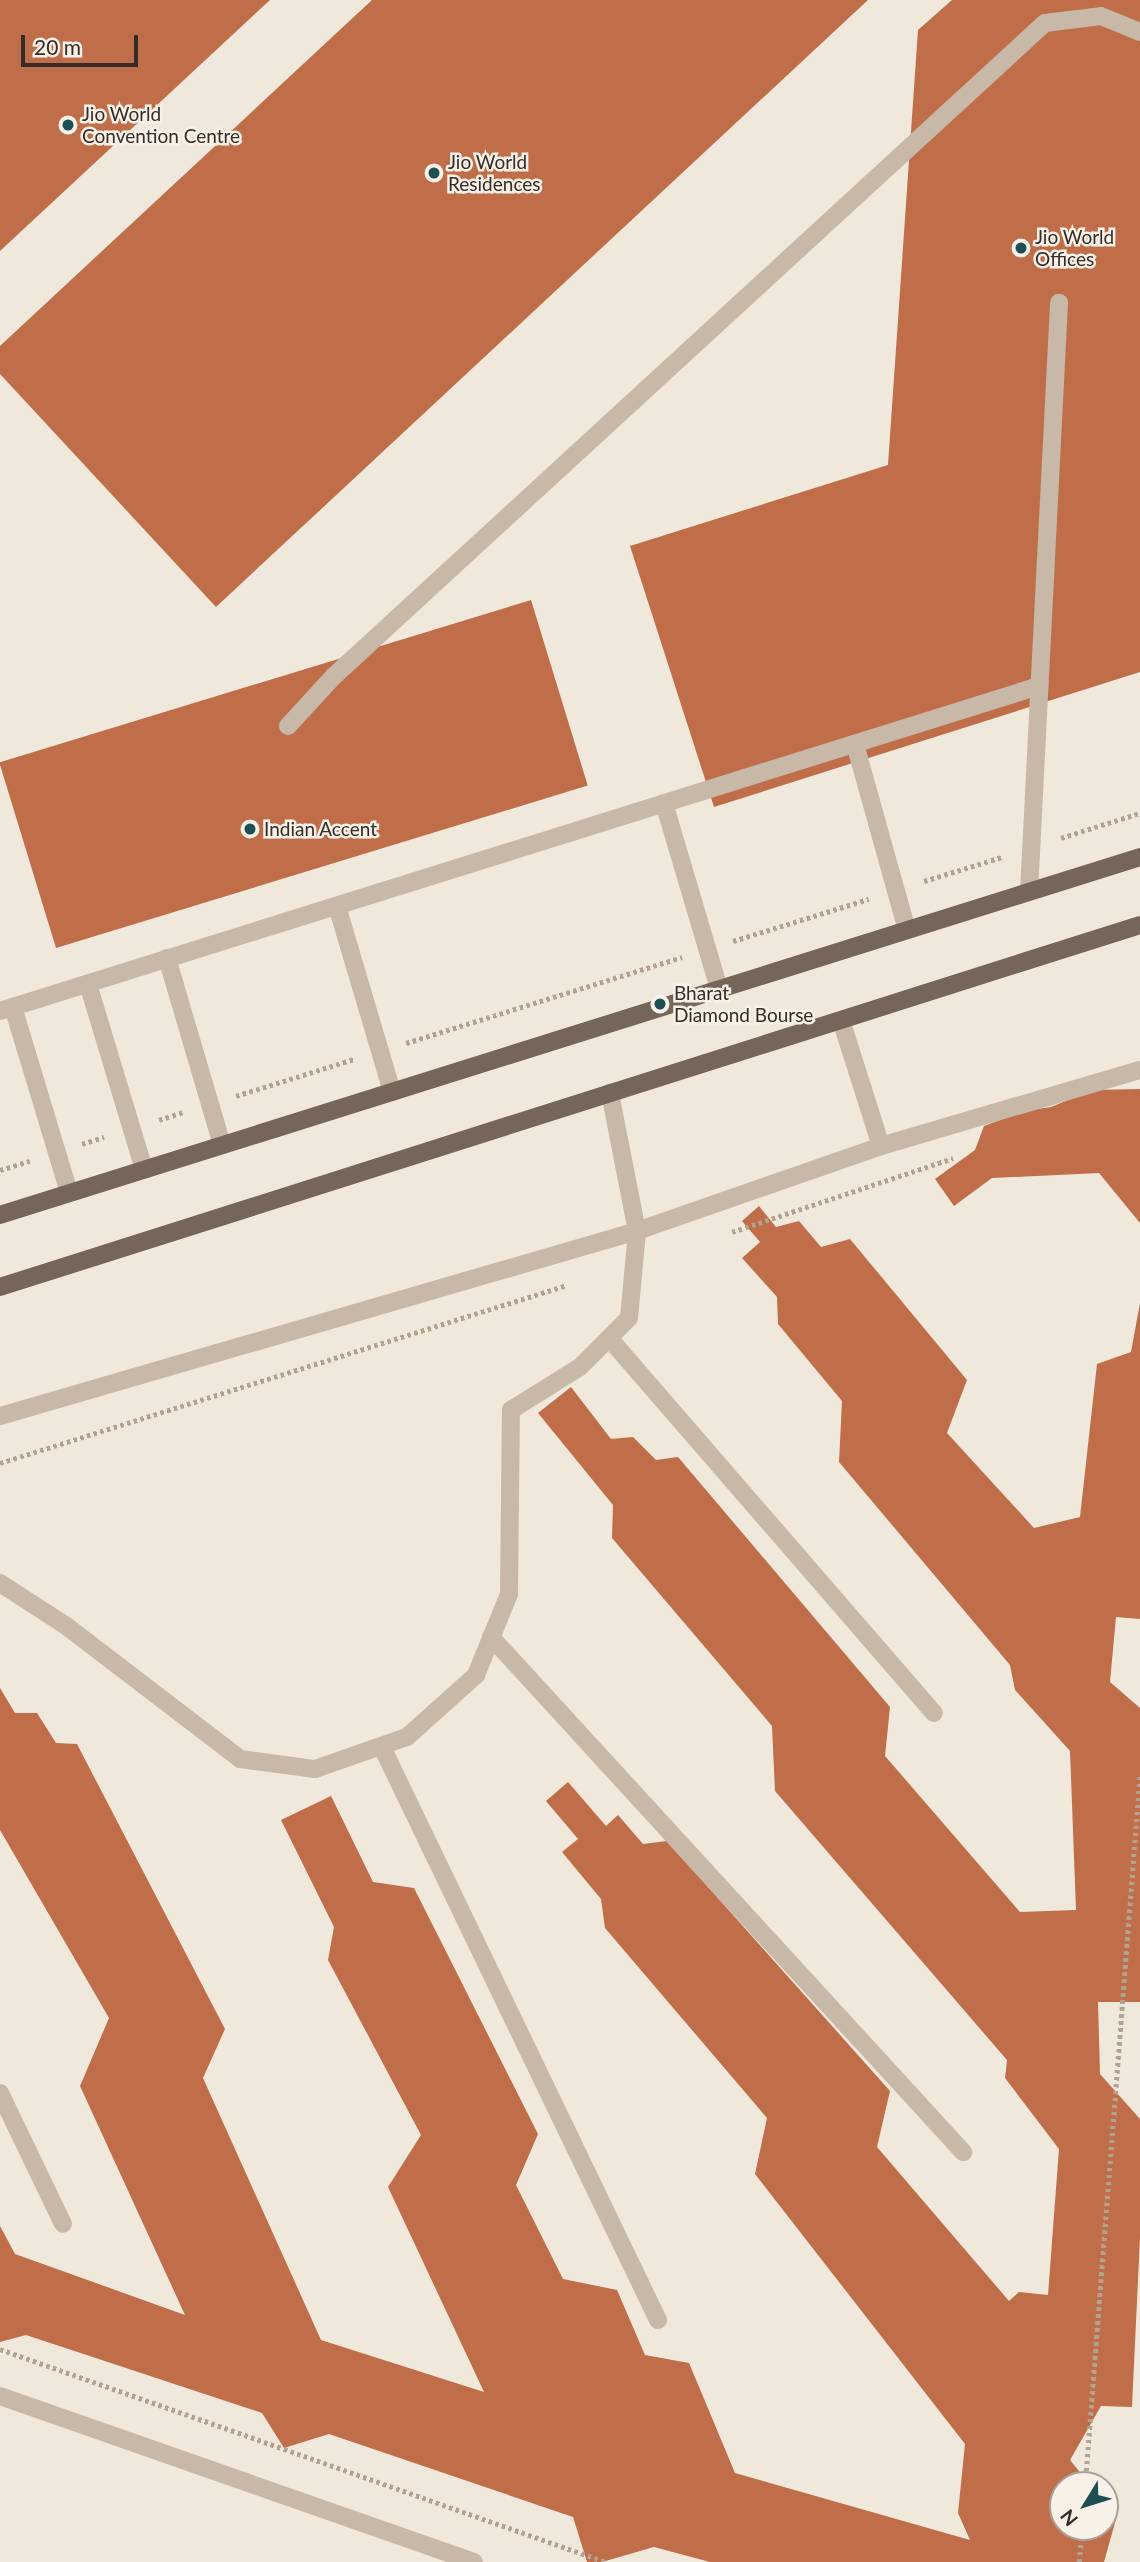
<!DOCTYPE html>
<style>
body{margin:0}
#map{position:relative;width:1140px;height:2562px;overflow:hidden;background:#f0e8db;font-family:Lato,sans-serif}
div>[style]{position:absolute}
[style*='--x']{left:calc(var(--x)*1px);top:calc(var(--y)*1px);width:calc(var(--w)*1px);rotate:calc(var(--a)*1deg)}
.building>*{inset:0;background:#c06d49;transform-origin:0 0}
.path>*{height:4.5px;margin-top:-2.25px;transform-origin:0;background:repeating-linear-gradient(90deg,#b4a291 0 3.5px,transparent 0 7px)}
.minor>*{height:18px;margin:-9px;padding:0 9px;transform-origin:9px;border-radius:9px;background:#c8b8a7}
.major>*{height:18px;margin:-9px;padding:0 9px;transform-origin:9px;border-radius:9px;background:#766559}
.dots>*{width:19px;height:19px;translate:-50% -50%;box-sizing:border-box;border:4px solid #f8f1e7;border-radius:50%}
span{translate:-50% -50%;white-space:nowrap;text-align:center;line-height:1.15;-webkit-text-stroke:5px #f8f1e7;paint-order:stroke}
.poi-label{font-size:19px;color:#352c27}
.left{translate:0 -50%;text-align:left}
.north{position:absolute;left:1049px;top:2471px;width:70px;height:70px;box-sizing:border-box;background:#f8f1e7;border:2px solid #aaa29a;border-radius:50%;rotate:232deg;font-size:19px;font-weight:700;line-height:28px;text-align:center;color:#352c27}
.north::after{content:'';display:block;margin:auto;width:24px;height:32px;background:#1f4d54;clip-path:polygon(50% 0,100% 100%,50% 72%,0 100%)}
.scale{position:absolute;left:21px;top:35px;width:117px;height:32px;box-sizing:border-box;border:4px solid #352c27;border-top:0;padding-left:9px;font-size:21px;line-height:24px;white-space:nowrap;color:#352c27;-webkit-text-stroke:5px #f8f1e7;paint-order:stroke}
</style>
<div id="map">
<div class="building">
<i style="clip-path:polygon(0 0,270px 0,0 251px)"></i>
<i style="clip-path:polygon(372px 0,868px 0,216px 607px,0 374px,0 346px)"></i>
<i style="clip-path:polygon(952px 0,1140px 0,1140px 672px,714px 807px,630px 546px,888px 465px,918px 30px)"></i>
<i style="left:531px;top:600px;width:194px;height:556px;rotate:73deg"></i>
<i style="clip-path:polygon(1140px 1089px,1140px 1223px,1099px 1173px,992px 1178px,954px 1206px,935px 1179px,975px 1150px,984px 1126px,1024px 1111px,1051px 1107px,1093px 1090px)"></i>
<i style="clip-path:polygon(759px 1206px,776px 1227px,799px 1221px,821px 1247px,850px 1239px,967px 1380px,947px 1433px,1034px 1528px,1080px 1517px,1097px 1364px,1131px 1352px,1140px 1303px,1140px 1619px,1116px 1617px,1110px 1682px,1140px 1708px,1140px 2002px,1098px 2002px,1100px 2074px,1140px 2119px,1140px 2237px,1132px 2407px,1101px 2406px,1070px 2460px,1090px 2485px,1063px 2485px,1063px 2527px,1105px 2527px,1105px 2504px,1116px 2519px,1104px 2562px,710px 2562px,654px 2547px,602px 2562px,587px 2562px,573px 2517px,329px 2434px,284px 2448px,262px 2413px,26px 2335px,0 2342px,0 2226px,15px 2254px,185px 2315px,80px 2086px,109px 2018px,0 1830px,0 1688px,15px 1713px,37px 1713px,56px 1743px,77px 1744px,225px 2029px,203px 2078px,321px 2340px,484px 2392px,388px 2187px,421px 2135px,328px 1960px,334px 1927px,281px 1820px,331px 1796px,373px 1882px,414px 1888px,538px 2134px,516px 2185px,563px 2279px,617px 2290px,645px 2355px,689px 2363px,735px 2473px,970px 2540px,958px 2513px,965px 2444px,755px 2174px,767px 2118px,605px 1928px,601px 1899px,562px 1852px,578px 1839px,546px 1801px,568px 1782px,606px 1826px,618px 1815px,643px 1844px,667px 1841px,890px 2091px,877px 2147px,1009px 2301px,1019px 2292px,1048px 2295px,1059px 2149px,1005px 2078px,1007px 2060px,775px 1791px,772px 1726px,612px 1538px,613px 1505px,538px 1413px,571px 1387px,611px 1439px,633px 1437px,656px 1460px,678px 1457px,890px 1707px,885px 1756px,1020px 1912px,1076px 1910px,1070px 1751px,1015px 1690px,1010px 1665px,839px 1462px,842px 1401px,778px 1324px,777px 1297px,742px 1258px,760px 1242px,742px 1221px)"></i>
</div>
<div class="path">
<i style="--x:1061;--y:838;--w:83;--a:-17.6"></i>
<i style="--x:924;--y:881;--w:82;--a:-17.1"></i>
<i style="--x:733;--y:941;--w:142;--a:-17.2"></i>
<i style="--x:406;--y:1043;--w:289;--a:-17.3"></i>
<i style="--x:236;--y:1096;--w:124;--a:-17.4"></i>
<i style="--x:159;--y:1120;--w:26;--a:-18"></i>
<i style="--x:82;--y:1144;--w:23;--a:-18"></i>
<i style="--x:0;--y:1170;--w:31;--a:-17"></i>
<i style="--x:732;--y:1232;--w:233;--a:-18.5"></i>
<i style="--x:0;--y:1463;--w:594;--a:-17.43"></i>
<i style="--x:0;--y:2349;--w:642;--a:19.37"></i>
<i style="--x:1085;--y:2485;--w:713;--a:-85.58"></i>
<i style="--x:1079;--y:2562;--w:35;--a:-85"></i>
</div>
<div class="minor">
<i style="--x:288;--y:726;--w:68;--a:-47.4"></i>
<i style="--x:334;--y:676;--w:965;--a:-42.57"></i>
<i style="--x:1045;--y:23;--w:56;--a:-7.1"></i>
<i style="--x:1101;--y:16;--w:42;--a:22.3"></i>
<i style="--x:855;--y:744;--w:193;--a:74.4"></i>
<i style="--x:664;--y:803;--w:194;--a:73.5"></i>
<i style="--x:1029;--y:892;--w:590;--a:-87.08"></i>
<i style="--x:337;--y:906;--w:194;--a:73.5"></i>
<i style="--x:167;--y:958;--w:195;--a:73.6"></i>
<i style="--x:88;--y:984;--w:194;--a:73.2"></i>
<i style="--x:13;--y:1007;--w:194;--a:73.2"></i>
<i style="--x:0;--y:1011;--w:1089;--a:-17.37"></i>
<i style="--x:841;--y:1020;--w:132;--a:72.4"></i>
<i style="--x:609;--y:1338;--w:496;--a:49.1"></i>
<i style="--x:0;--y:1416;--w:663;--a:-16.19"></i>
<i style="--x:637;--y:1231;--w:258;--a:-19.2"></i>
<i style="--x:881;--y:1146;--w:270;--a:-16.4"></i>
<i style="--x:0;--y:1583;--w:77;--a:32.9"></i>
<i style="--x:65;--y:1625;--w:220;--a:37.4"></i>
<i style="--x:240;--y:1759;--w:76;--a:7.6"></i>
<i style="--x:315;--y:1769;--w:97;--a:-19.2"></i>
<i style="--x:407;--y:1737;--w:93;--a:-41.9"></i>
<i style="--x:476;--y:1675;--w:87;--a:-67.8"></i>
<i style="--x:509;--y:1594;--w:184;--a:-89.4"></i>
<i style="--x:511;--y:1410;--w:81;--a:-31.9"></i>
<i style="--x:580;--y:1367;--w:69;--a:-45"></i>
<i style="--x:629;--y:1318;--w:87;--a:-84.7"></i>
<i style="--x:637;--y:1231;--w:141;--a:-101.1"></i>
<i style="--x:491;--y:1637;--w:699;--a:47.49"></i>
<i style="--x:382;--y:1747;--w:636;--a:64.28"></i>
<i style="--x:0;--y:2093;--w:145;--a:64.3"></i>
<i style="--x:0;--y:2396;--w:502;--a:19.3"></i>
</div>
<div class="major">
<i style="--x:0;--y:1215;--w:1195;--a:-17.43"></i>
<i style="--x:0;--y:1287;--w:1196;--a:-17.62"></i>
</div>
<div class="dots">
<i style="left:68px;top:125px;background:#1f4d54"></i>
<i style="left:434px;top:173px;background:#1f4d54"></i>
<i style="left:1021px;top:248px;background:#1f4d54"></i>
<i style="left:250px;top:829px;background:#1f4d54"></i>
<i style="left:660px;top:1004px;background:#1f4d54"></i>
</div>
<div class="poi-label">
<span class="left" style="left:82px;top:125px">Jio World<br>Convention Centre</span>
<span class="left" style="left:448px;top:173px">Jio World<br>Residences</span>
<span class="left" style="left:1035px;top:248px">Jio World<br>Offices</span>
<span class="left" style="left:264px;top:829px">Indian Accent</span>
<span class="left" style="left:674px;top:1004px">Bharat<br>Diamond Bourse</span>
</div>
<div class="north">N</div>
<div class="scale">20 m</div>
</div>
